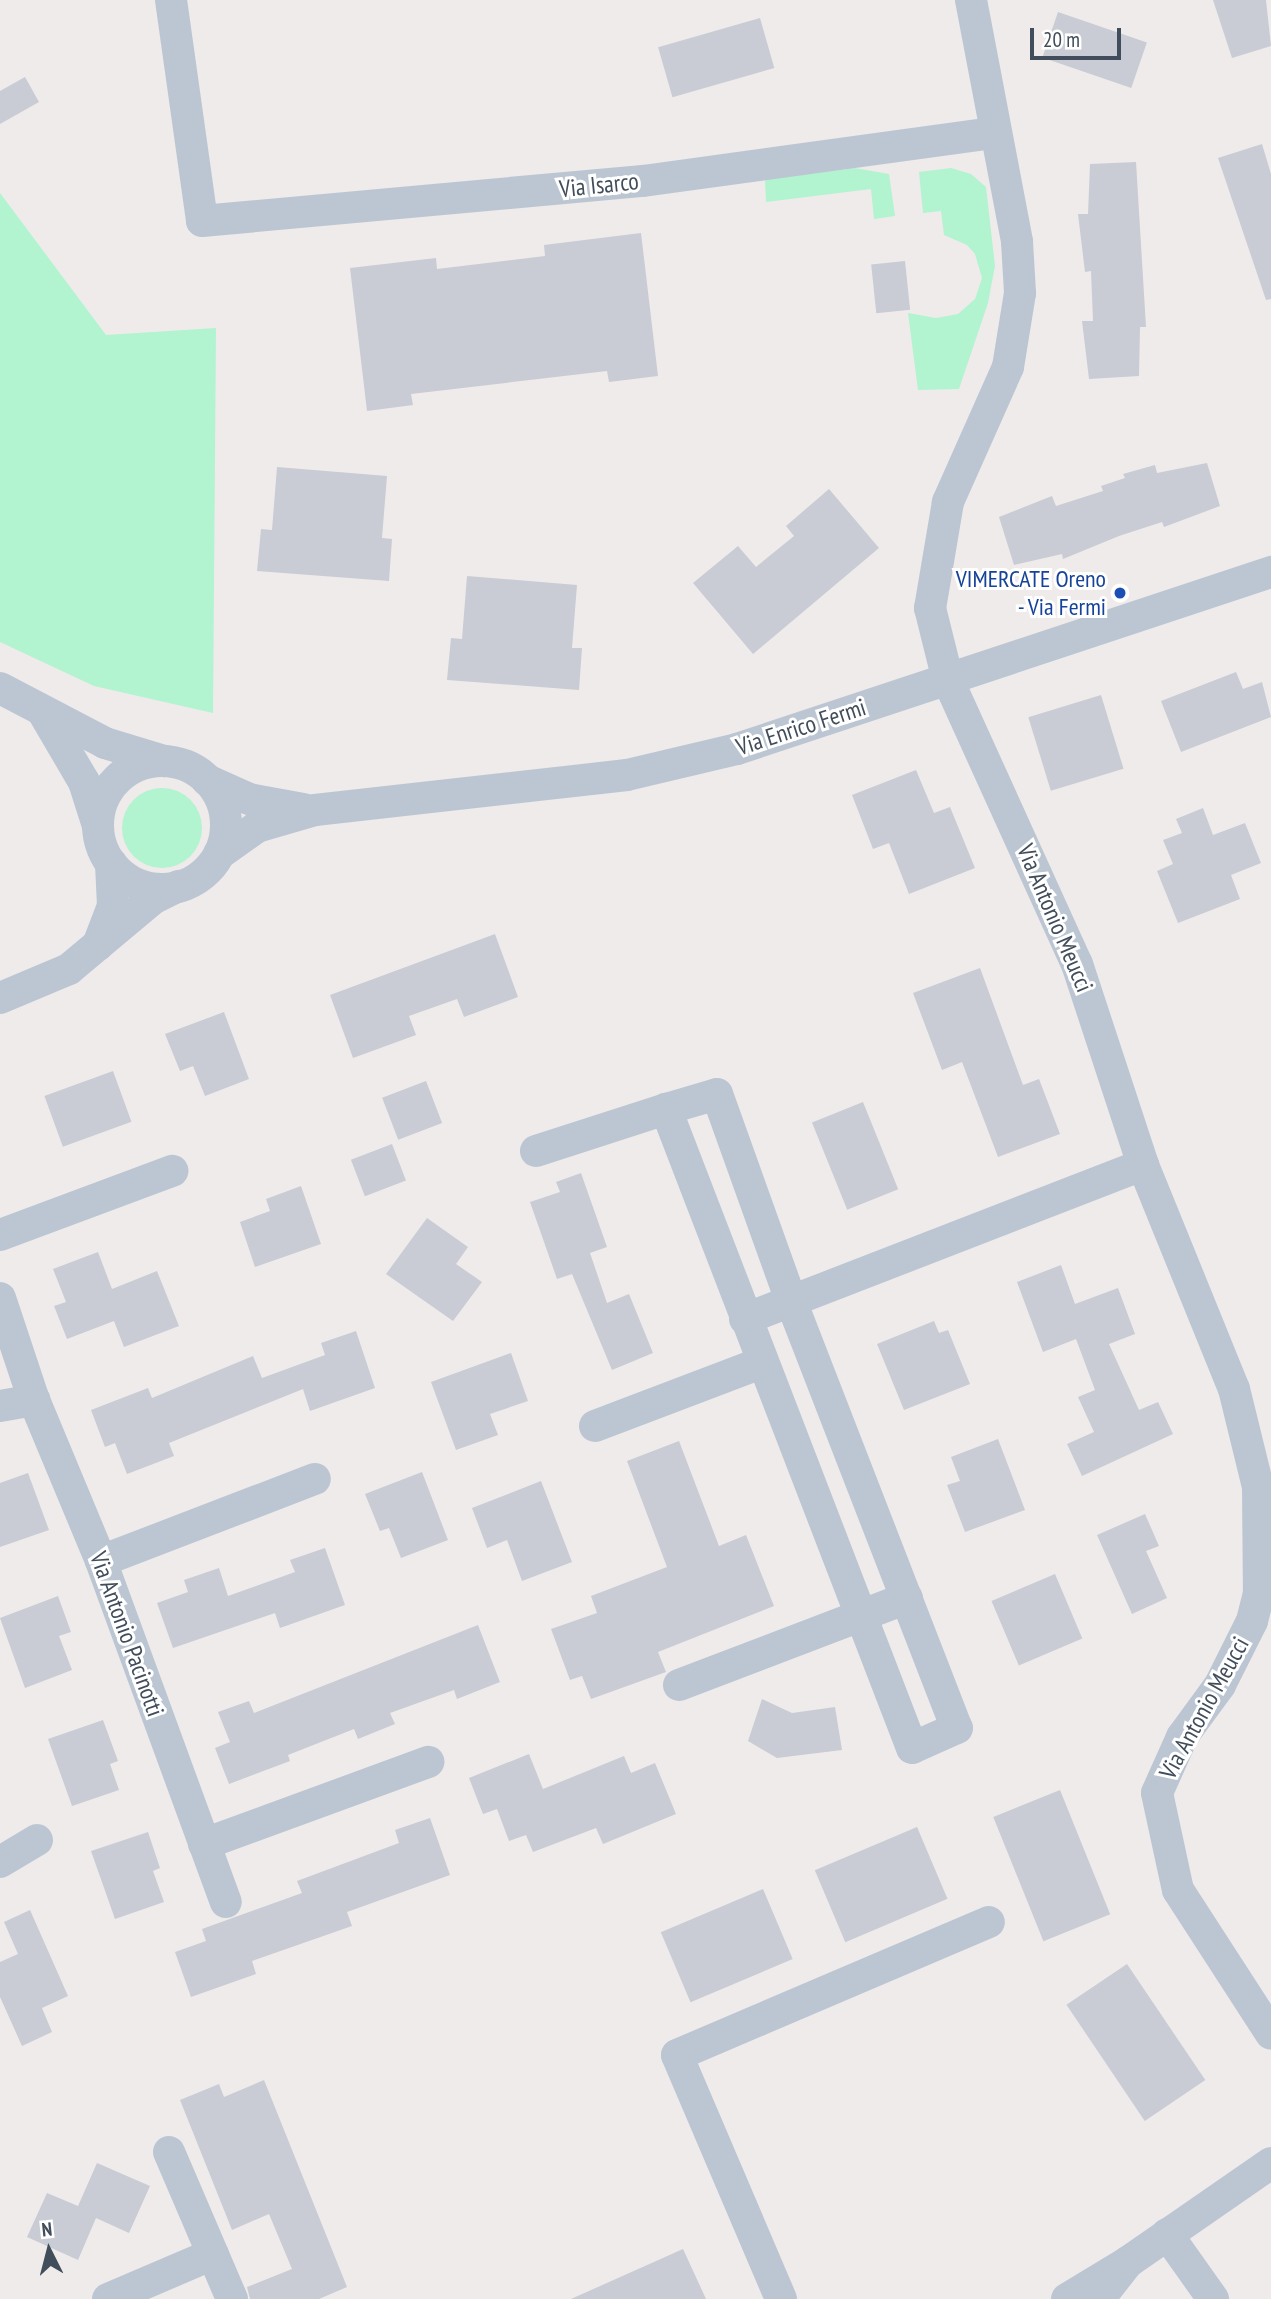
<!DOCTYPE html>
<style>
body{margin:0}
#map{position:relative;width:1271px;height:2299px;overflow:hidden;background:#eeebea;font-family:"PT Sans Narrow",sans-serif}
div>[style]{position:absolute}
[style*='--x']{left:calc(var(--x)*1px);top:calc(var(--y)*1px);width:calc(var(--w)*1px);rotate:calc(var(--a)*1deg)}
.green>*{inset:0;background:#b2f3d0}
.round{border-radius:50%}
.building>*{inset:0;background:#c9ccd4;transform-origin:0 0}
.minor>*{height:32px;margin:-16px;padding:0 16px;transform-origin:16px;border-radius:16px;background:#bcc6d3}
.minor>.ring{margin:-16px;padding:0;box-sizing:content-box;background:none;border:32px solid #bcc6d3;border-radius:50%}
.dots>*{width:19px;height:19px;translate:-50% -50%;box-sizing:border-box;border:4px solid #fff;border-radius:50%}
span{translate:-50% -50%;white-space:nowrap;text-align:center;line-height:1.15;-webkit-text-stroke:6px #fff;paint-order:stroke}
.street-label{font-size:24px;color:#414d5a}
.transit-label{font-size:24px;color:#164399}
.right{translate:-100% -50%;text-align:right}
.north{position:absolute;left:14px;top:2215px;width:70px;height:70px;-webkit-text-stroke:5px #fff;paint-order:stroke;rotate:354deg;font-size:19px;font-weight:700;line-height:28px;text-align:center;color:#414d5a}
.north::after{content:'';display:block;margin:auto;width:24px;height:32px;background:#414d5a;clip-path:polygon(50% 0,100% 100%,50% 72%,0 100%)}
.scale{position:absolute;left:1030px;top:28px;width:91px;height:32px;box-sizing:border-box;border:4px solid #414d5a;border-top:0;padding-left:9px;font-size:21px;line-height:24px;white-space:nowrap;color:#414d5a;-webkit-text-stroke:5px #fff;paint-order:stroke}
</style>
<div id="map">
<div class="green">
<i style="clip-path:polygon(855px 168px,889px 174px,895px 216px,874px 219px,871px 189px,766px 202px,765px 179px)"></i>
<i style="clip-path:polygon(951px 168px,971px 174px,986px 187px,995px 266px,988px 303px,959px 389px,918px 390px,908px 313px,936px 318px,958px 314px,975px 299px,982px 278px,975px 254px,967px 245px,944px 235px,941px 211px,923px 213px,919px 172px)"></i>
<i style="clip-path:polygon(0 193px,106px 335px,216px 328px,213px 713px,94px 686px,0 642px)"></i>
<i class="round" style="left:122px;top:788px;width:80px;height:80px"></i>
</div>
<div class="building">
<i style="clip-path:polygon(1213px 0,1266px 0,1271px 46px,1232px 58px)"></i>
<i style="left:1058px;top:12px;width:94px;height:48px;rotate:19deg"></i>
<i style="left:760px;top:18px;width:52px;height:106px;rotate:74deg"></i>
<i style="clip-path:polygon(25px 77px,39px 102px,0 124px,0 91px)"></i>
<i style="clip-path:polygon(1262px 144px,1271px 174px,1271px 299px,1266px 300px,1218px 158px)"></i>
<i style="clip-path:polygon(1136px 162px,1146px 327px,1140px 327px,1139px 376px,1089px 379px,1082px 321px,1093px 321px,1091px 271px,1085px 272px,1078px 214px,1088px 214px,1090px 164px)"></i>
<i style="clip-path:polygon(641px 233px,658px 376px,609px 382px,607px 371px,411px 394px,413px 405px,367px 411px,350px 268px,436px 258px,437px 269px,545px 256px,544px 245px)"></i>
<i style="left:905px;top:261px;width:49px;height:34px;rotate:84deg"></i>
<i style="clip-path:polygon(1207px 463px,1220px 506px,1164px 527px,1162px 522px,1119px 536px,1063px 559px,1062px 554px,1014px 565px,999px 517px,1052px 496px,1056px 506px,1103px 491px,1101px 486px,1125px 478px,1123px 474px,1155px 465px,1157px 473px)"></i>
<i style="clip-path:polygon(277px 467px,387px 476px,382px 538px,392px 539px,389px 581px,257px 571px,261px 529px,272px 530px)"></i>
<i style="clip-path:polygon(829px 489px,879px 548px,753px 654px,693px 583px,738px 546px,756px 567px,794px 536px,786px 526px)"></i>
<i style="clip-path:polygon(467px 576px,577px 585px,572px 648px,582px 648px,579px 690px,447px 680px,451px 638px,462px 639px)"></i>
<i style="clip-path:polygon(1236px 672px,1243px 689px,1262px 682px,1271px 717px,1181px 752px,1161px 701px)"></i>
<i style="left:1101px;top:695px;width:77px;height:76px;rotate:73deg"></i>
<i style="clip-path:polygon(916px 770px,934px 813px,950px 807px,975px 868px,909px 894px,889px 843px,873px 849px,852px 795px)"></i>
<i style="clip-path:polygon(1203px 808px,1213px 835px,1245px 823px,1261px 863px,1231px 875px,1240px 899px,1178px 923px,1157px 871px,1173px 864px,1163px 840px,1182px 833px,1176px 819px)"></i>
<i style="clip-path:polygon(495px 934px,518px 997px,464px 1017px,457px 999px,409px 1016px,416px 1035px,353px 1058px,330px 995px)"></i>
<i style="clip-path:polygon(980px 968px,1023px 1085px,1039px 1079px,1060px 1134px,998px 1157px,962px 1062px,942px 1070px,913px 993px)"></i>
<i style="clip-path:polygon(224px 1012px,249px 1079px,205px 1096px,193px 1066px,180px 1071px,165px 1034px)"></i>
<i style="left:113px;top:1071px;width:54px;height:73px;rotate:70deg"></i>
<i style="left:426px;top:1081px;width:45px;height:47px;rotate:69deg"></i>
<i style="left:863px;top:1102px;width:94px;height:55px;rotate:68deg"></i>
<i style="left:392px;top:1144px;width:39px;height:44px;rotate:69deg"></i>
<i style="clip-path:polygon(581px 1173px,607px 1247px,590px 1253px,607px 1303px,629px 1294px,653px 1353px,612px 1370px,572px 1274px,557px 1279px,530px 1202px,560px 1192px,556px 1182px)"></i>
<i style="clip-path:polygon(301px 1186px,321px 1244px,255px 1267px,240px 1222px,270px 1211px,266px 1199px)"></i>
<i style="clip-path:polygon(427px 1218px,468px 1247px,456px 1264px,482px 1282px,453px 1321px,386px 1274px)"></i>
<i style="clip-path:polygon(98px 1252px,112px 1289px,157px 1271px,179px 1326px,124px 1347px,114px 1321px,67px 1339px,54px 1306px,66px 1302px,53px 1269px)"></i>
<i style="clip-path:polygon(1061px 1265px,1075px 1304px,1118px 1288px,1135px 1334px,1109px 1344px,1139px 1410px,1158px 1402px,1173px 1434px,1082px 1476px,1067px 1444px,1094px 1432px,1078px 1397px,1095px 1390px,1076px 1339px,1043px 1352px,1017px 1282px)"></i>
<i style="clip-path:polygon(934px 1321px,939px 1333px,948px 1330px,970px 1384px,904px 1410px,877px 1344px)"></i>
<i style="clip-path:polygon(356px 1331px,375px 1388px,310px 1411px,303px 1389px,169px 1443px,174px 1456px,127px 1474px,115px 1443px,105px 1447px,91px 1410px,148px 1388px,152px 1398px,253px 1356px,262px 1378px,325px 1355px,321px 1343px)"></i>
<i style="clip-path:polygon(511px 1353px,528px 1401px,490px 1414px,498px 1435px,456px 1450px,431px 1382px)"></i>
<i style="clip-path:polygon(998px 1439px,1025px 1510px,965px 1532px,947px 1485px,960px 1481px,951px 1457px)"></i>
<i style="clip-path:polygon(679px 1441px,719px 1546px,746px 1535px,774px 1606px,658px 1652px,666px 1672px,591px 1699px,582px 1676px,570px 1680px,551px 1629px,597px 1613px,591px 1596px,667px 1567px,627px 1461px)"></i>
<i style="clip-path:polygon(422px 1472px,448px 1540px,401px 1558px,389px 1528px,380px 1531px,365px 1494px)"></i>
<i style="clip-path:polygon(28px 1473px,49px 1530px,0 1547px,0 1483px)"></i>
<i style="clip-path:polygon(541px 1481px,572px 1562px,522px 1581px,507px 1540px,487px 1548px,472px 1508px)"></i>
<i style="clip-path:polygon(1145px 1514px,1159px 1546px,1146px 1551px,1167px 1598px,1132px 1614px,1097px 1535px)"></i>
<i style="clip-path:polygon(325px 1548px,345px 1605px,280px 1628px,275px 1613px,173px 1648px,157px 1603px,188px 1592px,184px 1580px,219px 1568px,228px 1596px,295px 1572px,290px 1560px)"></i>
<i style="left:1055px;top:1574px;width:70px;height:69px;rotate:67deg"></i>
<i style="clip-path:polygon(58px 1596px,71px 1632px,59px 1636px,72px 1670px,25px 1688px,0 1618px)"></i>
<i style="clip-path:polygon(478px 1625px,500px 1682px,457px 1699px,454px 1690px,390px 1713px,395px 1724px,358px 1739px,354px 1729px,288px 1755px,290px 1761px,229px 1784px,215px 1748px,230px 1742px,218px 1712px,249px 1701px,254px 1713px)"></i>
<i style="clip-path:polygon(762px 1699px,792px 1713px,835px 1707px,842px 1750px,777px 1758px,748px 1741px)"></i>
<i style="clip-path:polygon(103px 1720px,118px 1761px,110px 1764px,119px 1790px,72px 1806px,48px 1739px)"></i>
<i style="clip-path:polygon(529px 1754px,543px 1789px,624px 1756px,631px 1773px,655px 1763px,676px 1814px,603px 1844px,596px 1828px,533px 1852px,526px 1835px,509px 1841px,497px 1809px,483px 1814px,469px 1778px)"></i>
<i style="left:1060px;top:1790px;width:134px;height:72px;rotate:68deg"></i>
<i style="clip-path:polygon(430px 1818px,450px 1875px,347px 1912px,352px 1926px,252px 1961px,256px 1974px,191px 1997px,175px 1952px,206px 1941px,202px 1929px,302px 1893px,297px 1881px,399px 1843px,395px 1830px)"></i>
<i style="left:917px;top:1827px;width:78px;height:111px;rotate:67deg"></i>
<i style="clip-path:polygon(148px 1832px,160px 1868px,153px 1871px,164px 1902px,115px 1919px,91px 1851px)"></i>
<i style="left:763px;top:1889px;width:76px;height:111px;rotate:67deg"></i>
<i style="clip-path:polygon(30px 1910px,68px 1996px,42px 2008px,52px 2032px,22px 2046px,0 1997px,0 1962px,18px 1954px,4px 1922px)"></i>
<i style="left:1127px;top:1964px;width:140px;height:73px;rotate:56deg"></i>
<i style="clip-path:polygon(264px 2080px,347px 2287px,319px 2299px,250px 2299px,247px 2287px,292px 2269px,269px 2214px,232px 2230px,180px 2100px,219px 2084px,224px 2097px)"></i>
<i style="clip-path:polygon(97px 2163px,150px 2186px,129px 2233px,96px 2218px,78px 2260px,27px 2237px,47px 2193px,78px 2206px)"></i>
<i style="clip-path:polygon(683px 2249px,706px 2299px,571px 2299px)"></i>
</div>
<div class="minor">
<i style="--x:171;--y:0;--w:223;--a:82"></i>
<i style="--x:202;--y:221;--w:443;--a:-5.2"></i>
<i style="--x:643;--y:181;--w:354;--a:-7.8"></i>
<i style="--x:971;--y:0;--w:246;--a:79.2"></i>
<i style="--x:1017;--y:242;--w:51;--a:86.6"></i>
<i style="--x:1020;--y:293;--w:75;--a:99.2"></i>
<i style="--x:1008;--y:367;--w:148;--a:114"></i>
<i style="--x:948;--y:502;--w:108;--a:99.6"></i>
<i style="--x:930;--y:608;--w:74;--a:76"></i>
<i style="--x:948;--y:680;--w:312;--a:65.6"></i>
<i style="--x:1077;--y:964;--w:212;--a:71.8"></i>
<i style="--x:1143;--y:1165;--w:242;--a:67.9"></i>
<i style="--x:1234;--y:1389;--w:101;--a:76.2"></i>
<i style="--x:1258;--y:1487;--w:106;--a:89.5"></i>
<i style="--x:1259;--y:1593;--w:29;--a:104"></i>
<i style="--x:1252;--y:1621;--w:72;--a:116.6"></i>
<i style="--x:1220;--y:1685;--w:64;--a:126.2"></i>
<i style="--x:1182;--y:1737;--w:61;--a:114.1"></i>
<i style="--x:1157;--y:1793;--w:99;--a:77.8"></i>
<i style="--x:1178;--y:1890;--w:171;--a:57.1"></i>
<i style="--x:0;--y:688;--w:119;--a:27.6"></i>
<i style="--x:105;--y:743;--w:62;--a:17"></i>
<i style="--x:43;--y:712;--w:81;--a:59.6"></i>
<i style="--x:84;--y:782;--w:46;--a:72.3"></i>
<i class="ring" style="left:98px;top:761px;width:96px;height:96px"></i>
<i style="--x:207;--y:780;--w:46;--a:24.3"></i>
<i style="--x:249;--y:799;--w:55;--a:10.5"></i>
<i style="--x:219;--y:854;--w:47;--a:-35.4"></i>
<i style="--x:257;--y:827;--w:60;--a:-16.3"></i>
<i style="--x:315;--y:810;--w:314;--a:-6.4"></i>
<i style="--x:627;--y:775;--w:113;--a:-13.3"></i>
<i style="--x:737;--y:749;--w:563;--a:-18.34"></i>
<i style="--x:98;--y:945;--w:42;--a:-69"></i>
<i style="--x:113;--y:906;--w:43;--a:-92.7"></i>
<i style="--x:0;--y:998;--w:75;--a:-22.8"></i>
<i style="--x:69;--y:969;--w:111;--a:-39.9"></i>
<i style="--x:154;--y:898;--w:28;--a:-26"></i>
<i style="--x:717;--y:1094;--w:220;--a:70.3"></i>
<i style="--x:791;--y:1301;--w:458;--a:68.8"></i>
<i style="--x:957;--y:1728;--w:49;--a:156"></i>
<i style="--x:912;--y:1748;--w:685;--a:-111.06"></i>
<i style="--x:666;--y:1109;--w:53;--a:-16.4"></i>
<i style="--x:536;--y:1151;--w:137;--a:-17.9"></i>
<i style="--x:0;--y:1235;--w:184;--a:-20.4"></i>
<i style="--x:0;--y:1298;--w:108;--a:71.6"></i>
<i style="--x:745;--y:1319;--w:427;--a:-21.2"></i>
<i style="--x:0;--y:1406;--w:35;--a:-10"></i>
<i style="--x:34;--y:1400;--w:174;--a:67.4"></i>
<i style="--x:101;--y:1561;--w:363;--a:69.9"></i>
<i style="--x:595;--y:1426;--w:178;--a:-20.8"></i>
<i style="--x:101;--y:1561;--w:229;--a:-21"></i>
<i style="--x:679;--y:1685;--w:244;--a:-20.9"></i>
<i style="--x:204;--y:1844;--w:239;--a:-20.1"></i>
<i style="--x:0;--y:1862;--w:43;--a:-30.7"></i>
<i style="--x:169;--y:2152;--w:160;--a:66.8"></i>
<i style="--x:1167;--y:2234;--w:80;--a:54.7"></i>
<i style="--x:1128;--y:2262;--w:174;--a:-34.7"></i>
<i style="--x:108;--y:2299;--w:114;--a:-23.2"></i>
<i style="--x:781;--y:2299;--w:265;--a:-113.1"></i>
<i style="--x:677;--y:2055;--w:339;--a:-23.1"></i>
<i style="--x:1067;--y:2299;--w:71;--a:-31.2"></i>
<i style="--x:1128;--y:2262;--w:47;--a:128.1"></i>
</div>
<div class="dots">
<i style="left:1120px;top:593px;background:#1a4fb4"></i>
</div>
<div class="street-label">
<span style="left:599px;top:185px;rotate:-6deg">Via Isarco</span>
<span style="left:801px;top:727px;rotate:-18deg">Via Enrico Fermi</span>
<span style="left:1055px;top:918px;rotate:67deg">Via Antonio Meucci</span>
<span style="left:127px;top:1634px;rotate:70deg">Via Antonio Pacinotti</span>
<span style="left:1204px;top:1708px;rotate:-61deg">Via Antonio Meucci</span>
</div>
<div class="transit-label">
<span class="right" style="left:1106px;top:593px">VIMERCATE Oreno<br>- Via Fermi</span>
</div>
<div class="north">N</div>
<div class="scale">20 m</div>
</div>
